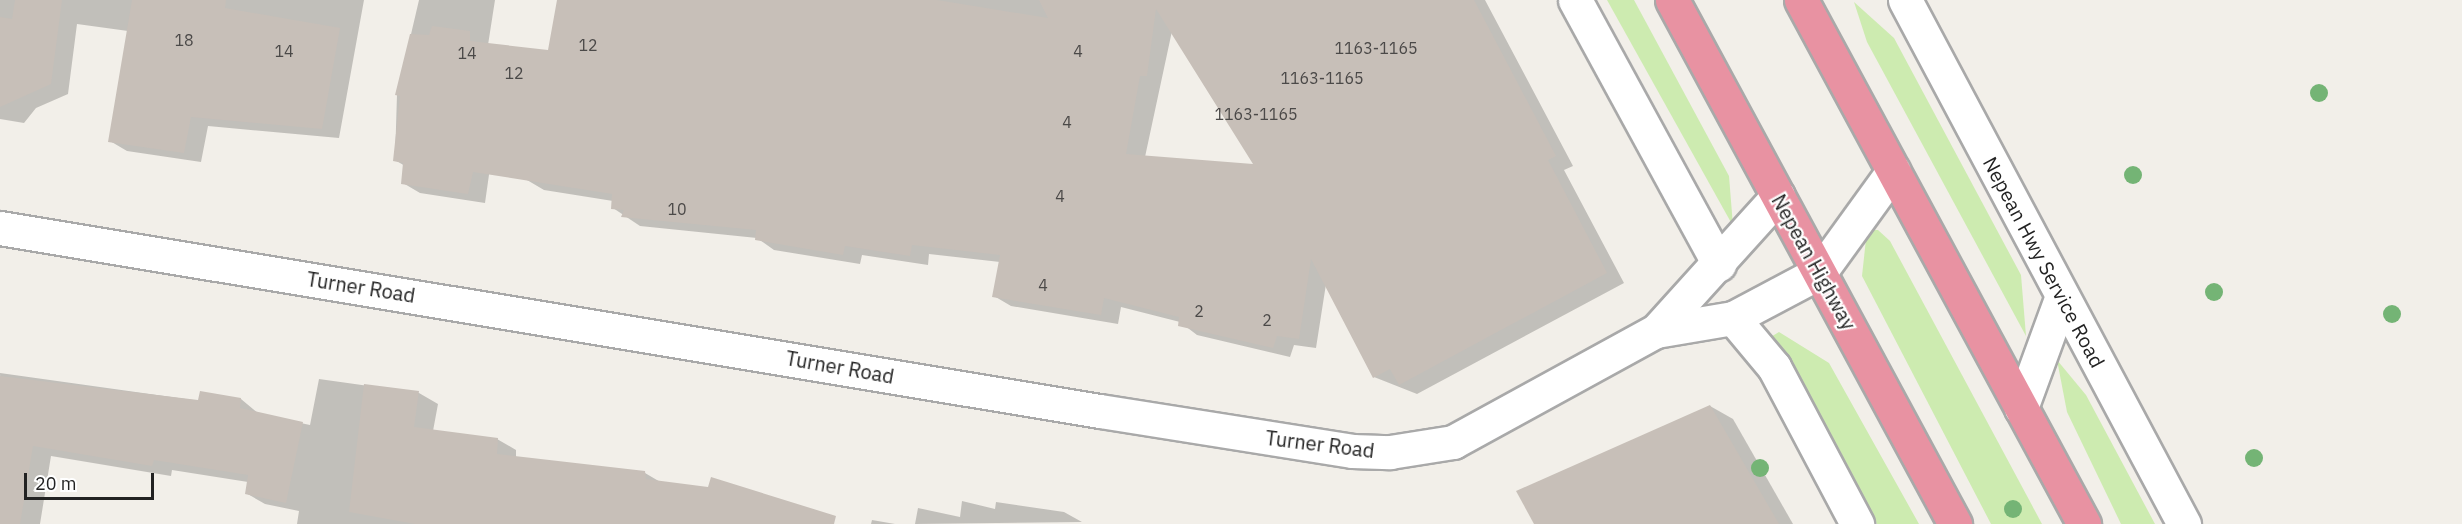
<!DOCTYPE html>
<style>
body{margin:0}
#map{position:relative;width:2462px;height:524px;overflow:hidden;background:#f2efe9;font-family:"IBM Plex Sans",sans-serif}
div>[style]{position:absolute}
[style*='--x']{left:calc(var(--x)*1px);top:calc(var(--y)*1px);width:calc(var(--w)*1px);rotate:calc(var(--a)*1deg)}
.grass>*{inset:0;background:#cdebb0}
.shadow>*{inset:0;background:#0003}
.building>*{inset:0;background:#c7bfb8}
.roads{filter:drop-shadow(2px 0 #a9a9a9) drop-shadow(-2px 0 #a9a9a9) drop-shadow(0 2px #a9a9a9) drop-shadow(0 -2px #a9a9a9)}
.street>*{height:33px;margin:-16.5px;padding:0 16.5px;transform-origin:16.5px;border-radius:16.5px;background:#fff}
.highway>*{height:33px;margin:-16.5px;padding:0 16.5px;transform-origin:16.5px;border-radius:16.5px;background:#e892a2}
.trees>*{width:18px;height:18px;margin:-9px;border-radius:50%;background:#74b475}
span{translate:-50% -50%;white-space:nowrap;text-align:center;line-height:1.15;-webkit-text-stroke:4.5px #fff;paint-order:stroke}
.number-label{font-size:16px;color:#4b4948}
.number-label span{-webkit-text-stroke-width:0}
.street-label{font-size:20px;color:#222}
.scale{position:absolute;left:24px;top:473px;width:130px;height:27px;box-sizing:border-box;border:3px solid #222;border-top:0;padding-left:8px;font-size:18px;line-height:21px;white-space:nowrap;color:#222;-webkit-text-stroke:4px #fff;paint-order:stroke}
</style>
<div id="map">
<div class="grass">
<i style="clip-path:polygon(1607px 0,1634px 0,1729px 176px,1733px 226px)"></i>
<i style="clip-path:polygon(1854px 2px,1894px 38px,2021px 275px,2026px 336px,1867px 42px)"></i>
<i style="clip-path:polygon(1867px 230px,1878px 230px,1890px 241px,2042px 524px,1991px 524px,1862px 276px)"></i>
<i style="clip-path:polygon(1779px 332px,1829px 363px,1919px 524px,1877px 524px,1792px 366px,1769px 338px)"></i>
<i style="clip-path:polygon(2057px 360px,2086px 395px,2155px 524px,2121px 524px,2067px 412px)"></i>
</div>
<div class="shadow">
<i style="clip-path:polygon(0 0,364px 0,339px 138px,208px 126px,201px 162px,127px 151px,110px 141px,128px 31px,77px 24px,68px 94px,36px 108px,24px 123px,0 119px)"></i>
<i style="clip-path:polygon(419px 0,495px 0,488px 45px,506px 55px,485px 203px,420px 193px,403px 183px,405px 166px,395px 160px,397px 94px)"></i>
<i style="clip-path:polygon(evenodd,559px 0,1485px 0,1573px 166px,1564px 170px,1624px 283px,1417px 394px,1374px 377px,1326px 284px,1316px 348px,1294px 345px,1290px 357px,1197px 335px,1180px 322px,1121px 307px,1118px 324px,1011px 306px,994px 296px,1000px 262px,929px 254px,928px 265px,862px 255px,860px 264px,774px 250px,757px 238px,640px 226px,613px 208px,613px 201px,544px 190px,527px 180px,559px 0,1172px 31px,1256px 165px,1145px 157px,1172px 31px)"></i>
<i style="clip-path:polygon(0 373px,200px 401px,241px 399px,259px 414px,310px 425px,319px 379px,419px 393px,438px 404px,433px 431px,497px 439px,516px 450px,516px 458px,645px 473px,662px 483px,824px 524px,297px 524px,299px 511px,265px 504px,246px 493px,248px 482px,172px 470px,171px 476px,51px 456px,40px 524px,4px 524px)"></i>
<i style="clip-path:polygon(1710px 406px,1733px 419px,1793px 524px,1535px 524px)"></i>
<i style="clip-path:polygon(962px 501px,995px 509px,996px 502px,1064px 512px,1082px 522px,915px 524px,918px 508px,960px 517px)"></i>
<i style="clip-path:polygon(872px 520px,895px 524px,871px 524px)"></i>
</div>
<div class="building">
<i style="clip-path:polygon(15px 0,62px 0,51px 84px,0 107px,0 17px,12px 19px)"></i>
<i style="clip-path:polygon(132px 0,226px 0,225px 8px,340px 28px,322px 129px,191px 117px,184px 153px,108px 142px)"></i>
<i style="clip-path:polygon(evenodd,557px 0,937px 0,1048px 18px,1039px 0,1474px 0,1556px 156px,1548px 160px,1607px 273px,1399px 385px,1390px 369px,1373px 378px,1311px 259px,1299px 339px,1277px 336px,1273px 348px,1178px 326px,1179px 317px,1104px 298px,1101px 315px,992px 297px,1000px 255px,912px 245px,910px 256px,845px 246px,843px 255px,755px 240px,756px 230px,621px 217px,624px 210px,611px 209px,612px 194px,473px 172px,468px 194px,401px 184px,403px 163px,393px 161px,400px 96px,395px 95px,410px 34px,429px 35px,432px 26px,470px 31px,470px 41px,548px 50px,557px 0,1156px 9px,1253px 164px,1126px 154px,1140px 76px,1147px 76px,1156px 9px)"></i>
<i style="clip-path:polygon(0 376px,198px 400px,200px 391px,241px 398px,240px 408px,303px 422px,286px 503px,245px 494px,248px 475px,154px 460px,152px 466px,33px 446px,20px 524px,0 524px)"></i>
<i style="clip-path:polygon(364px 384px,419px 391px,414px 427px,498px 438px,497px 454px,645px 471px,646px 479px,708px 487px,711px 477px,836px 516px,834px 524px,415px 524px,349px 512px)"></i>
<i style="clip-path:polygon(1710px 405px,1779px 524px,1534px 524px,1516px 491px)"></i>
</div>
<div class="roads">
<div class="street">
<i style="--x:1575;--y:0;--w:301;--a:61.4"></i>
<i style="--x:1905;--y:0;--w:594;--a:61.97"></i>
<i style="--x:0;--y:228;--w:1115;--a:9.45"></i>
<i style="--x:1100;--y:411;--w:255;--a:9"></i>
<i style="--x:1352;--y:451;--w:38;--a:2"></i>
<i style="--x:1390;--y:452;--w:64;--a:-9"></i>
<i style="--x:1453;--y:442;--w:231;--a:-28.7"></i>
<i style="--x:1656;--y:331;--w:78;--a:-9.6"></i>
<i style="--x:1733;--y:318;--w:98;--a:-27.9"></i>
<i style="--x:1820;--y:272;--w:125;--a:-54.1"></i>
<i style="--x:1733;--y:318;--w:64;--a:50.1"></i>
<i style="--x:1774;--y:367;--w:178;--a:62.1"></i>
<i style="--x:1656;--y:331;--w:182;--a:-47.9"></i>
<i style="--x:2021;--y:408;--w:119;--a:-69.9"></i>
</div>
<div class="highway">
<i style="--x:1672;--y:0;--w:596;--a:61.63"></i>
<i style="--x:1801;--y:0;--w:596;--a:61.63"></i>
</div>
</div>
<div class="trees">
<i style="left:2319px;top:93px"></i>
<i style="left:2133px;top:175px"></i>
<i style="left:2214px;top:292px"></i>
<i style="left:2392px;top:314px"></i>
<i style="left:2254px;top:458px"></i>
<i style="left:1760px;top:468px"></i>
<i style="left:2013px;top:509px"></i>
</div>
<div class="number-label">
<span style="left:184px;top:40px">18</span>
<span style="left:588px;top:45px">12</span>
<span style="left:1376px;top:48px">1163-1165</span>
<span style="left:284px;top:51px">14</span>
<span style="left:1078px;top:51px">4</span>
<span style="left:467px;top:53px">14</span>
<span style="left:514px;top:73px">12</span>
<span style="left:1322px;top:78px">1163-1165</span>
<span style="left:1256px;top:114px">1163-1165</span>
<span style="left:1067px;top:122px">4</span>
<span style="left:1060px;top:196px">4</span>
<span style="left:677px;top:209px">10</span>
<span style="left:1043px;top:285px">4</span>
<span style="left:1199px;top:311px">2</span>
<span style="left:1267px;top:320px">2</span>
</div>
<div class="street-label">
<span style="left:1814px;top:262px;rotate:61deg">Nepean Highway</span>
<span style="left:2044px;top:262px;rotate:62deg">Nepean Hwy Service Road</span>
<span style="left:361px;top:287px;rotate:9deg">Turner Road</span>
<span style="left:840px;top:367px;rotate:10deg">Turner Road</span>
<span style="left:1320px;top:444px;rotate:7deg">Turner Road</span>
</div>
<div class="scale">20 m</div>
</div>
